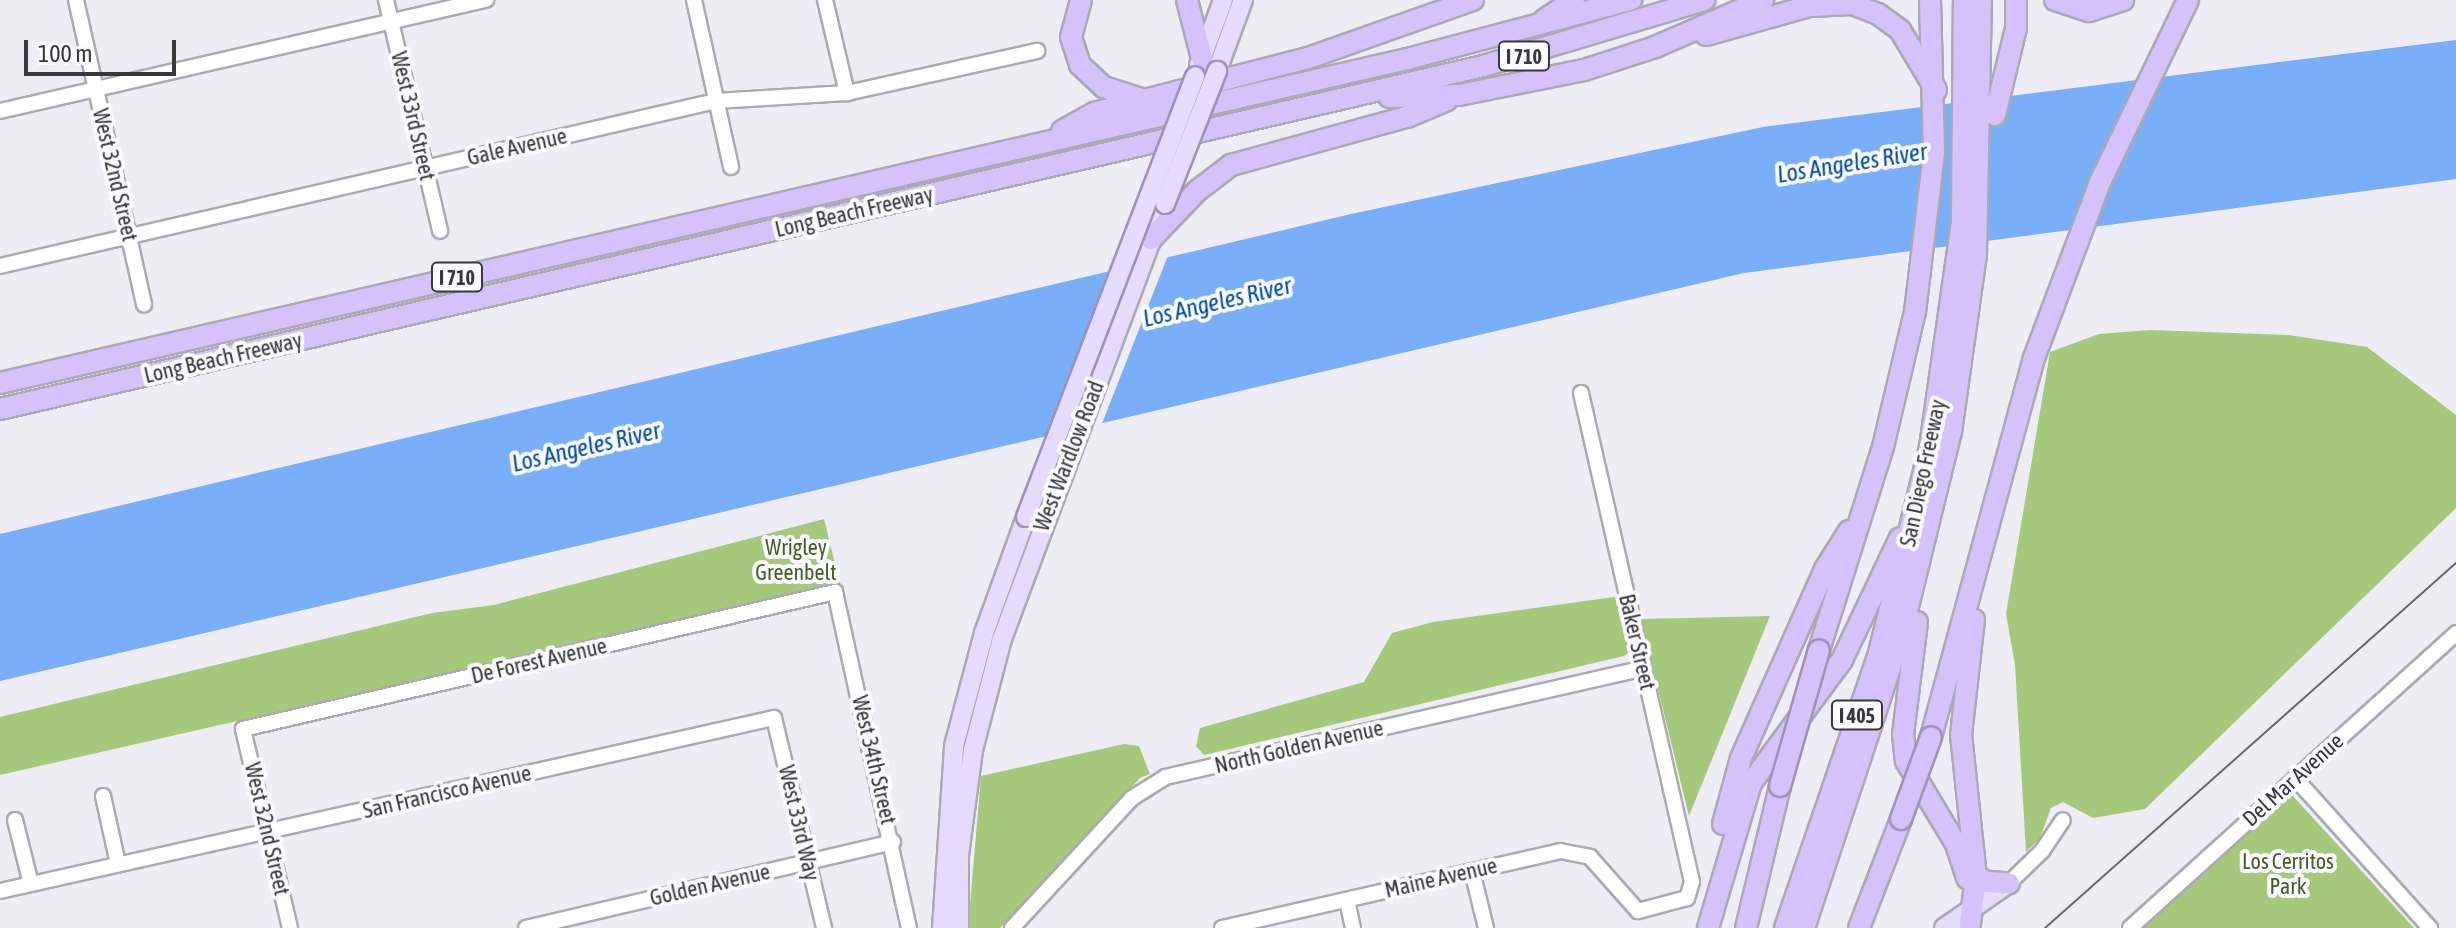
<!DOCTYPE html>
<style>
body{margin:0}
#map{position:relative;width:2456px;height:928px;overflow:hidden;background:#eeecf4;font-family:"Asap Condensed",sans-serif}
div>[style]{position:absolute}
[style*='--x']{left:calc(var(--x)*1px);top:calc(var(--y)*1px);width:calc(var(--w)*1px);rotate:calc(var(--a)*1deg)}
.green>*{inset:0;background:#a4c97b}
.water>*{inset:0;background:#78aff8}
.pier>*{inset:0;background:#eeecf4}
.roads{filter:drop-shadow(2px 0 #aba9b1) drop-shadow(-2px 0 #aba9b1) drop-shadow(0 2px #aba9b1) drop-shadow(0 -2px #aba9b1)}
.minor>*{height:14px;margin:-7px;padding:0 7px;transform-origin:7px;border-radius:7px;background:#fff}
.major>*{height:18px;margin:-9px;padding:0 9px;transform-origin:9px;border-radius:9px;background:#e6dafd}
.highway>*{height:20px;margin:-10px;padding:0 10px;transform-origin:10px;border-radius:10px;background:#d6c2fb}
.tram>*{height:2px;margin:-1px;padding:0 1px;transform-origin:1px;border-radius:1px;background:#69686c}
.bridges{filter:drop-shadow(2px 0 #9f91b7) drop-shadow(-2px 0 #9f91b7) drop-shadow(0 2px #9f91b7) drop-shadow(0 -2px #9f91b7)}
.major-bridge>*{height:18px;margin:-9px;padding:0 9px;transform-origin:9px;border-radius:9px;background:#e6dafd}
.highway-bridge>*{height:20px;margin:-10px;padding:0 10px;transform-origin:10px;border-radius:10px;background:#d6c2fb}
span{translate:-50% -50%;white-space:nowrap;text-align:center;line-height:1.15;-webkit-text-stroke:8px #fbfaff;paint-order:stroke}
.shield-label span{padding:2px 6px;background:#fbfaff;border:2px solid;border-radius:6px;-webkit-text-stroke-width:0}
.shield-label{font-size:20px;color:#38373a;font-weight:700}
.street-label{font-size:22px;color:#38373a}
.park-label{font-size:22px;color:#445e23}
.water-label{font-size:24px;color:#004ea3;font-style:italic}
.scale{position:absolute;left:24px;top:40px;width:152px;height:36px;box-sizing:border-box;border:4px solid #38373a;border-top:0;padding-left:10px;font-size:24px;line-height:28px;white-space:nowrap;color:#38373a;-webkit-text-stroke:6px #fbfaff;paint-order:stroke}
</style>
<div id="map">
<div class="green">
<i style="clip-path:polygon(2150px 330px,2289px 335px,2367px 347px,2456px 415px,2456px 508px,2145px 809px,2093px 818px,2063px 802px,2051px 808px,2040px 838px,2026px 852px,2015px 665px,2006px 614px,2050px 352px,2099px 334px)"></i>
<i style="clip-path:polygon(824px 519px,840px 584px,0 775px,0 717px,432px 613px,494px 605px)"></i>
<i style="clip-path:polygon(1621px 596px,1629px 652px,1624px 656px,1204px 755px,1196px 746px,1200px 728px,1364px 682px,1392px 633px,1433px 622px)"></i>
<i style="clip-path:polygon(1770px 616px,1689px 816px,1641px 619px)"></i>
<i style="clip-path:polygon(1124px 744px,1139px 746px,1150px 774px,1140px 778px,1000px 928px,968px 928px,981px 776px)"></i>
<i style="clip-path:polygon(2292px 795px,2414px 928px,2143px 928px)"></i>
</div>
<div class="water">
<i style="clip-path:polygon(2456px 40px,2456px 179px,1744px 273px,0 681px,0 534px,1351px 214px,1763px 127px)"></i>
</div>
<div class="pier">
<i style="clip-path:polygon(1169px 253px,1101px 426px,1045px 439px,1111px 266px)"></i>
</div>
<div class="roads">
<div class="minor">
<i style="--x:76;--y:0;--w:312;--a:77.4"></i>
<i style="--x:386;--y:0;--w:237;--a:76.8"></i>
<i style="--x:694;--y:0;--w:171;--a:77.5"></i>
<i style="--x:825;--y:0;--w:96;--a:76.7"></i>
<i style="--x:0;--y:111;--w:499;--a:-12.9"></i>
<i style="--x:0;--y:266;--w:735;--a:-12.98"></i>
<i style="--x:716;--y:101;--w:131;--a:-3.5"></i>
<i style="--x:847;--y:93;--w:195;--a:-12.5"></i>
<i style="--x:1581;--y:393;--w:501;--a:77.21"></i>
<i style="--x:1692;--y:882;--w:17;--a:107"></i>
<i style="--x:1687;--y:898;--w:51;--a:165.1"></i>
<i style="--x:2295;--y:778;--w:202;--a:48"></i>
<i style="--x:103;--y:796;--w:70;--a:77.6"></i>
<i style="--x:15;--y:820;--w:66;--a:76"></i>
<i style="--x:1472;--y:871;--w:59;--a:76.2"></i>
<i style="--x:2009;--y:883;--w:46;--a:-44.1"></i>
<i style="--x:2042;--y:851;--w:37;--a:-56"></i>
<i style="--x:0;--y:891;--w:793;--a:-12.6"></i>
<i style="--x:774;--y:718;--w:216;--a:76.6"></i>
<i style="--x:1347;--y:900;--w:29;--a:78"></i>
<i style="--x:290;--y:928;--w:204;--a:-103.3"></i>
<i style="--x:243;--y:729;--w:608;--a:-13.03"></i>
<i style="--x:835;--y:592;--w:344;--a:77.6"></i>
<i style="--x:526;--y:928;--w:377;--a:-13.2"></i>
<i style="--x:1012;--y:928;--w:177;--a:-47.3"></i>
<i style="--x:1132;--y:798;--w:39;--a:-32"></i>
<i style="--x:1165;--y:777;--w:490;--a:-12.8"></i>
<i style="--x:1222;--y:928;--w:347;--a:-12.8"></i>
<i style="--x:1560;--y:851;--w:31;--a:11"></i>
<i style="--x:1590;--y:857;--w:72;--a:48.4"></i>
<i style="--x:2130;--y:928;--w:440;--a:-42.1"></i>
</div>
<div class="major">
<i style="--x:1199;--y:65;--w:69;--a:-69.7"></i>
<i style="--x:1217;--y:71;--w:76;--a:-69.9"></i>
<i style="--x:942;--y:928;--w:182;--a:-86.2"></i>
<i style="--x:954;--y:746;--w:117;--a:-75.1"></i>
<i style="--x:984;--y:633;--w:123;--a:-70.1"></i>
<i style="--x:959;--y:928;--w:73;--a:-90"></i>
<i style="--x:959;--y:855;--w:106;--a:-82.4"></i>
<i style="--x:973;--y:750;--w:115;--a:-75.4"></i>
<i style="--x:1002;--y:639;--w:465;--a:-69.5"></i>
<i style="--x:1944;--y:928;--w:79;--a:-34.7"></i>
</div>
<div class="highway">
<i style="--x:1081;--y:0;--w:38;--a:105"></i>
<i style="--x:1071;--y:37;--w:29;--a:72"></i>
<i style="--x:1080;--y:65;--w:33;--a:43"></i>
<i style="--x:1104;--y:87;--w:40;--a:18"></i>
<i style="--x:1187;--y:0;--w:61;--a:75.7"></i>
<i style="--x:2055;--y:0;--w:36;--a:18"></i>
<i style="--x:2089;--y:11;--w:36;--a:-18"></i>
<i style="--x:1544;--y:20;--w:36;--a:-34"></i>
<i style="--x:1706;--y:35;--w:108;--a:-15.6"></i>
<i style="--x:1810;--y:6;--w:42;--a:-2.7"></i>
<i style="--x:1852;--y:4;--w:28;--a:21"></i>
<i style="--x:1878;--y:14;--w:27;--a:36"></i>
<i style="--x:1900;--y:30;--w:70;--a:59"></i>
<i style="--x:1389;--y:97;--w:70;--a:-1.6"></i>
<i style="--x:1459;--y:95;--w:127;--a:-11.3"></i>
<i style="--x:1584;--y:70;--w:75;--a:-17.9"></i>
<i style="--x:1655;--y:47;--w:118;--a:-23.5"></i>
<i style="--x:1995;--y:115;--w:89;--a:-76.4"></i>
<i style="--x:2016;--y:28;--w:28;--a:-90"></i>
<i style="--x:1062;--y:131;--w:37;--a:-29"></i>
<i style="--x:1094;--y:113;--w:221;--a:-14.4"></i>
<i style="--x:1308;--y:58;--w:175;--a:-19.4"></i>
<i style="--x:1151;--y:239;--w:66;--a:-46.2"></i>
<i style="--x:1197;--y:191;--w:43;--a:-37.4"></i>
<i style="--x:1231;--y:165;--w:182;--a:-15.3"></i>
<i style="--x:1407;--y:117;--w:43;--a:-23"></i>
<i style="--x:0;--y:383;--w:1444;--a:-12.97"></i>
<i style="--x:1407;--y:59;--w:232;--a:-14.8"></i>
<i style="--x:0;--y:409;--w:1522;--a:-13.02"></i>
<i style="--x:1483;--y:66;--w:231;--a:-16.6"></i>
<i style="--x:1917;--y:622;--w:113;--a:97.1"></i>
<i style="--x:1903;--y:734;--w:27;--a:84"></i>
<i style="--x:1906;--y:761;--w:97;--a:58.9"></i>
<i style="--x:1956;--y:844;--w:36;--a:72"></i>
<i style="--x:1819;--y:650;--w:213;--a:-72.5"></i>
<i style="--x:1883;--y:447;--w:139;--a:-76.7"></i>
<i style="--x:1915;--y:312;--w:161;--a:-83.2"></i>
<i style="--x:1934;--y:152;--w:152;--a:-91.5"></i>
<i style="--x:1931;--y:737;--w:393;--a:-74.8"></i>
<i style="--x:2034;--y:358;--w:190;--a:-69.4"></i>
<i style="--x:2101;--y:180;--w:200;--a:-64.2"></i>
<i style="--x:1723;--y:824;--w:68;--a:-74.7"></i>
<i style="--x:1741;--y:758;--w:207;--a:-66"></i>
<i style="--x:1825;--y:569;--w:45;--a:-57.7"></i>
<i style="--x:1965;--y:870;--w:25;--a:29"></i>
<i style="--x:1987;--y:882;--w:22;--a:3"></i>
<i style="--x:1970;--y:924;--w:47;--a:-82.7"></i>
<i style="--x:1976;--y:877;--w:143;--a:-96"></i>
<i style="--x:1961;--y:735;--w:116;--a:-83.6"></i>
<i style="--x:1708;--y:928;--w:151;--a:-73.5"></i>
<i style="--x:1751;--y:783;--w:153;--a:-53.5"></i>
<i style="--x:1842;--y:660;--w:135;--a:-64.6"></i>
<i style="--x:1746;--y:928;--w:146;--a:-76.5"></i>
<i style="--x:1785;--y:928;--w:291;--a:-71.1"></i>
<i style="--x:1879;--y:653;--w:212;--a:-76.1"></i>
<i style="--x:1930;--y:447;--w:228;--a:-81.9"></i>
<i style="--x:1962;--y:221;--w:221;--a:-89.5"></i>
<i style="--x:1804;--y:928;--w:313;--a:-71.7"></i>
<i style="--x:1902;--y:631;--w:205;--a:-76.2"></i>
<i style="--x:1951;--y:432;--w:179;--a:-82"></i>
<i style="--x:1976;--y:255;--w:255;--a:-88.9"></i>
<i style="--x:1859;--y:928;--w:117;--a:-68.9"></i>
</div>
</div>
<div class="tram">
<i style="--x:2045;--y:928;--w:550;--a:-41.61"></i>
</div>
<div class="bridges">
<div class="major-bridge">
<i style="--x:1165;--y:204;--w:143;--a:-68.6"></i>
<i style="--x:1026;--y:517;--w:472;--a:-69"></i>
</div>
<div class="highway-bridge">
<i style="--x:1780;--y:786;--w:141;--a:-74"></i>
<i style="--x:1901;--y:819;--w:87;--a:-69.9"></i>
</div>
</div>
<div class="shield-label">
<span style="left:1524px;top:56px">I 710</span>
<span style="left:457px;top:277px">I 710</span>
<span style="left:1857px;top:715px">I 405</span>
</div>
<div class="street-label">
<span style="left:413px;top:116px;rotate:77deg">West 33rd Street</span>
<span style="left:517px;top:147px;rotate:-13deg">Gale Avenue</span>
<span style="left:115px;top:175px;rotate:77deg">West 32nd Street</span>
<span style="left:854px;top:212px;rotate:-13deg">Long Beach Freeway</span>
<span style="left:223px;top:358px;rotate:-13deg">Long Beach Freeway</span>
<span style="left:1069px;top:456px;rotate:-69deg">West Wardlow Road</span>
<span style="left:1923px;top:473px;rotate:-78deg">San Diego Freeway</span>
<span style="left:1637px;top:642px;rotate:77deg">Baker Street</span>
<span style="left:539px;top:661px;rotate:-13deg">De Forest Avenue</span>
<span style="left:1299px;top:747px;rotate:-13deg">North Golden Avenue</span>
<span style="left:874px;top:760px;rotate:77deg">West 34th Street</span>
<span style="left:2293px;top:780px;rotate:-42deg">Del Mar Avenue</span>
<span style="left:447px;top:792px;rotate:-13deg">San Francisco Avenue</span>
<span style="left:799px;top:823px;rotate:77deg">West 33rd Way</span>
<span style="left:267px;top:829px;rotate:77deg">West 32nd Street</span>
<span style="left:1441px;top:878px;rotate:-13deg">Maine Avenue</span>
<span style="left:710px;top:885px;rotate:-13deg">Golden Avenue</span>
</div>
<div class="park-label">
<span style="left:796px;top:560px">Wrigley<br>Greenbelt</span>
<span style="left:2288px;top:874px">Los Cerritos<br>Park</span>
</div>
<div class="water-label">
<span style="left:1852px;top:163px;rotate:-9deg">Los Angeles River</span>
<span style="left:1217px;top:302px;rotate:-13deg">Los Angeles River</span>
<span style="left:586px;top:447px;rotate:-13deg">Los Angeles River</span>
</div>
<div class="scale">100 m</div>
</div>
